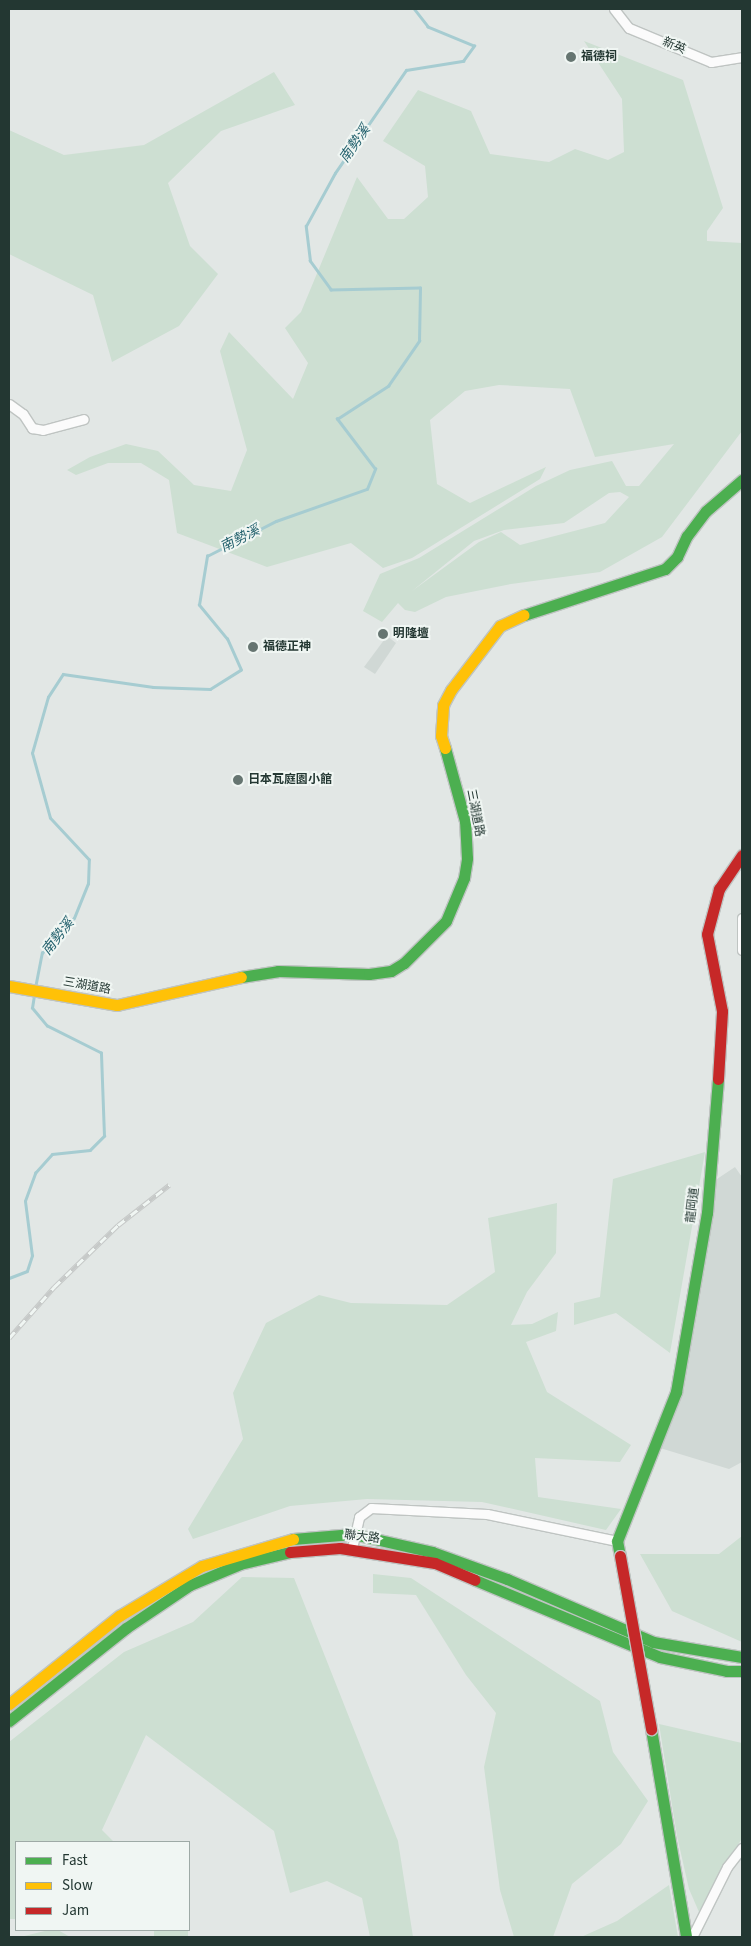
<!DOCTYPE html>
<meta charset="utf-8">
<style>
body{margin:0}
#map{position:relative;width:751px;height:1946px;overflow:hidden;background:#e2e7e5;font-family:"Source Sans 3","Noto Sans TC",sans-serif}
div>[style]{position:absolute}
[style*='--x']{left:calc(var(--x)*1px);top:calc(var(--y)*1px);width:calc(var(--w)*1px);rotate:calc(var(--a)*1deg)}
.built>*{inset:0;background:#d0d8d5}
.green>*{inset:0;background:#cddfd2;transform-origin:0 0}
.stream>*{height:2.5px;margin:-1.25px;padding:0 1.25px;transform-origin:1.25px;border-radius:1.25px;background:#a6ccd1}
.roads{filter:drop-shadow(1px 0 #bfc4c2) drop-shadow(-1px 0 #bfc4c2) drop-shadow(0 1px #bfc4c2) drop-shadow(0 -1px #bfc4c2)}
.street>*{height:9px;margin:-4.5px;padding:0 4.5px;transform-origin:4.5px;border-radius:4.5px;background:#fbfbfb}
.fast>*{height:11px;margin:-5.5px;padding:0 5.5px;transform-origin:5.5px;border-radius:5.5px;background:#4caf50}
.slow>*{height:11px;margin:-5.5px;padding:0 5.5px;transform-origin:5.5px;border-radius:5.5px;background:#ffc107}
.jam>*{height:11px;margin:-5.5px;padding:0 5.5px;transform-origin:5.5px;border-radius:5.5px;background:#c62828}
.rail>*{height:4.5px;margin-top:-2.25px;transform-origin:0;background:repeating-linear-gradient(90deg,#f0f6f3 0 8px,#c6c9c8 0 16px);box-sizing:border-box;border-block:1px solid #c6c9c8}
.bridges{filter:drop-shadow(1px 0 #bec5c2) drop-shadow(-1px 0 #bec5c2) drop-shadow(0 1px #bec5c2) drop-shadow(0 -1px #bec5c2)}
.jam-bridge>*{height:11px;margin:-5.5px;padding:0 5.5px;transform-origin:5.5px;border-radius:5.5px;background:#c62828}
.dots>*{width:14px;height:14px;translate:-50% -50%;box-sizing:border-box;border:2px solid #f0f6f3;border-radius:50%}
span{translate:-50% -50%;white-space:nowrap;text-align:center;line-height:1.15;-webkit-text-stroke:4px #f0f6f3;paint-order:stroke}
.street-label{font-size:12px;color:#233732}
.poi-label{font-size:12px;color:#233732;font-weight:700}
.left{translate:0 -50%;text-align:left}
.water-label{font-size:14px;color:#23616d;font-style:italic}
.frame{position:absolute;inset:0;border:10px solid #233732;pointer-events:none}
.legend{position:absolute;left:15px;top:1841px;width:175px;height:90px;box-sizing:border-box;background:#f0f6f3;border:1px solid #9eaaa6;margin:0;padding:6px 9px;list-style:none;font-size:15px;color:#233732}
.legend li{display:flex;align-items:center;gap:10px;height:25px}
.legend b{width:25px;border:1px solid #9eaaa6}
</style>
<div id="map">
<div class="built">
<i style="clip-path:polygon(387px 636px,396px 643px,375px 674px,364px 667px)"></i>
<i style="clip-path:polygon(735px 1167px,742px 1177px,742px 1462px,729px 1469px,660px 1448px,684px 1376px,717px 1179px)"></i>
</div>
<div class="green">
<i style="clip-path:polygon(evenodd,584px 41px,683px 80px,723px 208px,707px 231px,707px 241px,742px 243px,742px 431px,662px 537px,600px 572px,511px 584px,446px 597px,415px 612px,405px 610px,398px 603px,382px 622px,363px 611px,380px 574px,419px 558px,536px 486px,570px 470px,612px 461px,626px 486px,639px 486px,674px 444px,595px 457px,570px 389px,499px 385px,465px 391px,430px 420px,437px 484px,470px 503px,546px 467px,540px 479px,412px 558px,383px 568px,351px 543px,267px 567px,177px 533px,169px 480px,141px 463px,108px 463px,76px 475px,67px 470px,90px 457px,126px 444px,158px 451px,194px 485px,231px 491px,247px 450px,220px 351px,229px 332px,293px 399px,308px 363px,285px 328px,301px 312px,357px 177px,388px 219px,404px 219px,428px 197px,425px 166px,383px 141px,418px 90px,471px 111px,490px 154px,549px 162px,575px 149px,608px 160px,624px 152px,622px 99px,584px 41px,620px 492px,629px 497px,605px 523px,520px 545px,501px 532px,479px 542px,412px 591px,474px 541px,504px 530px,564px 523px,609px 493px,620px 492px)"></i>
<i style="clip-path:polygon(274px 72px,295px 105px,221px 131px,168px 183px,190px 246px,218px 274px,179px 326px,112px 362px,93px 295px,9px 254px,9px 130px,64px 155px,144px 145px)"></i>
<i style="clip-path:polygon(705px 1152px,670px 1353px,616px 1313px,574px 1325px,574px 1303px,600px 1297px,613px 1179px)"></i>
<i style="clip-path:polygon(557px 1203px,556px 1253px,527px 1292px,511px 1325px,532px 1324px,558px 1312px,556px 1331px,526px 1342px,547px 1392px,631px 1445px,620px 1462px,535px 1458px,538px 1497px,621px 1509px,606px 1530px,482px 1502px,367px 1499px,290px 1506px,193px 1539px,188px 1529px,243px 1439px,233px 1393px,266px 1323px,319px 1295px,351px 1303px,447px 1305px,495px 1272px,488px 1218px)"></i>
<i style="clip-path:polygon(742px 1536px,742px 1642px,672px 1611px,640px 1554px,719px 1554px)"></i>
<i style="clip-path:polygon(373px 1574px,411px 1578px,600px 1701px,613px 1752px,648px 1801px,621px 1844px,572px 1884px,553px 1937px,514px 1937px,500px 1890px,484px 1767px,496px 1713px,466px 1675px,416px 1595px,373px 1593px)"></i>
<i style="clip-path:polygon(242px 1577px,294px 1578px,398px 1841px,413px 1937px,370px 1937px,362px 1898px,327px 1881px,290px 1893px,274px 1831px,146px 1735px,102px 1830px,114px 1842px,16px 1842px,16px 1919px,9px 1919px,9px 1742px,124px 1652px,193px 1622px)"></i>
<i style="clip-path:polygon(659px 1724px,742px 1743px,742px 1838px,699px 1912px,689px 1889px,677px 1836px)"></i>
<i style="clip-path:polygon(669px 1885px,678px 1937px,581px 1937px,617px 1921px)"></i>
<i style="clip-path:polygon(49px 1930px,58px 1930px,70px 1937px,20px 1937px)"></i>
<i style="left:154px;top:1930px;width:34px;height:7px"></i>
</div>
<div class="stream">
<i style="--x:35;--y:988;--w:36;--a:-79"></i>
<i style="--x:42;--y:953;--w:47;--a:-47.6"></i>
<i style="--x:74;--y:918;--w:37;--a:-68"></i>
<i style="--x:88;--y:884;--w:24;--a:-88"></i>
<i style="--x:89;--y:860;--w:57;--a:-132.9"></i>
<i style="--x:50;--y:818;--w:67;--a:-105.5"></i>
<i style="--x:32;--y:753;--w:58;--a:-74.1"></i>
<i style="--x:48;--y:697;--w:27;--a:-57"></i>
<i style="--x:63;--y:674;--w:91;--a:8.2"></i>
<i style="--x:153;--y:687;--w:57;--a:2"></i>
<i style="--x:210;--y:689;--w:36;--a:-32"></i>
<i style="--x:241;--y:670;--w:34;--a:-114"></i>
<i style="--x:227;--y:639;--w:44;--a:-129.5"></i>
<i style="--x:199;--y:605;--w:50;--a:-80.7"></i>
<i style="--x:207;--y:556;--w:77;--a:-26.9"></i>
<i style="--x:276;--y:521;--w:96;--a:-19.4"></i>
<i style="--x:367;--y:489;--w:22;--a:-68"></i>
<i style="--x:375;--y:469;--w:63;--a:-127.2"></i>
<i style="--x:337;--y:419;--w:61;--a:-32.9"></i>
<i style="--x:388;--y:386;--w:55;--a:-55.4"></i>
<i style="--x:419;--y:341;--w:53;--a:-88.9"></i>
<i style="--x:420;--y:288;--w:89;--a:178.7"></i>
<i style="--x:331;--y:290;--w:36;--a:-126"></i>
<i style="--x:310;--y:261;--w:35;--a:-97"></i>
<i style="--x:306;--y:226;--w:60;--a:-61.3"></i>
<i style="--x:335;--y:173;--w:125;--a:-55.4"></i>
<i style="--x:406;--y:70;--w:58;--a:-9"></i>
<i style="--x:463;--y:61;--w:19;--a:-54"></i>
<i style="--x:474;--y:46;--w:50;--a:-157.6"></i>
<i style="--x:428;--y:27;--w:23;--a:-128"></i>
<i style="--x:9;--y:1278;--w:19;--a:-21"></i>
<i style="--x:27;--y:1271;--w:16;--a:-72"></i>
<i style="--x:32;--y:1256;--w:55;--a:-97.3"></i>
<i style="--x:25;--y:1201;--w:30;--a:-70"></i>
<i style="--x:35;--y:1173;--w:25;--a:-48"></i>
<i style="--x:52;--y:1154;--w:38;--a:-6"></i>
<i style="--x:90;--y:1150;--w:20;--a:-45"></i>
<i style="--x:104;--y:1136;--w:83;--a:-92.1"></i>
<i style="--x:101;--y:1053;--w:60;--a:-153.4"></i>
<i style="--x:47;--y:1026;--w:23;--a:-130"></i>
<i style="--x:32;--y:1008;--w:13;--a:-81"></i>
</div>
<div class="roads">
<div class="street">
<i style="--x:614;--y:9;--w:24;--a:52"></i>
<i style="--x:629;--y:28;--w:89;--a:22.5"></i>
<i style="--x:711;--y:62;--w:31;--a:-9"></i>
<i style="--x:9;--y:404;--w:17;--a:36"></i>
<i style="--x:23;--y:414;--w:17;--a:57"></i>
<i style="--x:32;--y:428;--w:11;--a:10"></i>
<i style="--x:43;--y:430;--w:42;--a:-15"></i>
<i style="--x:742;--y:918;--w:32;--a:90"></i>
<i style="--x:352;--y:1548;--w:32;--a:-77"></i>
<i style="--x:359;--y:1517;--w:15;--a:-37"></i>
<i style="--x:371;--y:1508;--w:116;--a:3"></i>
<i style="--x:487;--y:1514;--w:133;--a:11.7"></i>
<i style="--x:692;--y:1937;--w:78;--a:-63.4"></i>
<i style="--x:727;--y:1867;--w:24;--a:-52"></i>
</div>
<div class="fast">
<i style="--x:524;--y:615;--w:148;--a:-18.1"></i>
<i style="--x:665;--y:569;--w:17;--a:-45"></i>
<i style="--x:677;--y:557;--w:23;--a:-65"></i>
<i style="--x:687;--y:536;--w:31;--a:-53"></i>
<i style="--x:706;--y:511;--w:48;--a:-40.7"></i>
<i style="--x:241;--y:977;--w:37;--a:-9"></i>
<i style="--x:278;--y:971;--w:91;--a:1.9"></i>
<i style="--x:369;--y:974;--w:22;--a:-8"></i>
<i style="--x:391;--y:971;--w:15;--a:-32"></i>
<i style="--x:404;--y:963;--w:59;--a:-45"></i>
<i style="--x:446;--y:921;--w:47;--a:-67.3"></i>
<i style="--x:464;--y:878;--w:20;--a:-81"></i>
<i style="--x:467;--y:858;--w:37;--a:-93"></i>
<i style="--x:465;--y:821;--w:76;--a:-105.3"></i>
<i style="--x:293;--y:1539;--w:60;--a:-4.8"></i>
<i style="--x:353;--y:1534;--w:81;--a:12.8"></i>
<i style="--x:432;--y:1552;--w:80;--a:19.8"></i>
<i style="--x:507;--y:1579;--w:159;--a:23.3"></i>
<i style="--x:653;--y:1642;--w:90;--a:9.6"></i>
<i style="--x:620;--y:1556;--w:15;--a:-101"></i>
<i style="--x:617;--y:1541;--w:160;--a:-68.4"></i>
<i style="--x:676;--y:1392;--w:182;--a:-80.2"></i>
<i style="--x:707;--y:1213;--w:134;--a:-85.3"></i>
<i style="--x:475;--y:1580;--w:200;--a:22.6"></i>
<i style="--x:660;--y:1657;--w:68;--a:11.8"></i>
<i style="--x:727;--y:1671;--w:15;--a:0"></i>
<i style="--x:9;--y:1721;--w:149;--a:-38.5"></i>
<i style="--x:126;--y:1628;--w:77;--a:-33.9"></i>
<i style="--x:190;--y:1585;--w:54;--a:-22.8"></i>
<i style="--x:240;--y:1564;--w:51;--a:-13.5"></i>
<i style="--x:651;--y:1729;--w:211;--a:80.4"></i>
</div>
<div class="slow">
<i style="--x:445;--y:748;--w:13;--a:-108"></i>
<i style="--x:441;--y:736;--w:31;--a:-86"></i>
<i style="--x:443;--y:705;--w:17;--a:-62"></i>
<i style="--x:451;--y:690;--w:81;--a:-52.6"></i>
<i style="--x:500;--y:626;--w:26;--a:-25"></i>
<i style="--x:9;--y:986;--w:110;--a:10"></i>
<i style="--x:117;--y:1005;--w:127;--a:-12.7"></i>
<i style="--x:9;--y:1704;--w:141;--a:-38.7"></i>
<i style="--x:119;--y:1616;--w:97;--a:-31.1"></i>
<i style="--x:202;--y:1566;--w:95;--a:-16.5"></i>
</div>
<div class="jam">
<i style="--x:718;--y:1079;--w:68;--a:-86.6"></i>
<i style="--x:722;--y:1011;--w:78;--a:-101"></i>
<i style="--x:707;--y:934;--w:47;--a:-75.1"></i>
<i style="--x:719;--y:889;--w:41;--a:-55.9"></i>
<i style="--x:290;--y:1552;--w:50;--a:-4.6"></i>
<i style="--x:340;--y:1548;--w:96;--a:9"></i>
<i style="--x:435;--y:1563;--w:43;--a:23"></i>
</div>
</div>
<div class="rail">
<i style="--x:9;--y:1338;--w:68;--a:-48.6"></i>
<i style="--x:54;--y:1287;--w:89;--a:-44.1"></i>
<i style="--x:118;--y:1225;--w:65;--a:-38.1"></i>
</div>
<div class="bridges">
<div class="jam-bridge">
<i style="--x:620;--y:1556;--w:176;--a:79.8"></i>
</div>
</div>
<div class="dots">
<i style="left:571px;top:57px;background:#667571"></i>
<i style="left:383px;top:634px;background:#667571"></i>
<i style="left:253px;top:647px;background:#667571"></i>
<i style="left:238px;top:780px;background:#667571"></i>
</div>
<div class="street-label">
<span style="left:674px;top:46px;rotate:23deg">新英</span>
<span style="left:475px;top:813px;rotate:79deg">三湖道路</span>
<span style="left:87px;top:986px;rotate:10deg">三湖道路</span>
<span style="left:693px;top:1205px;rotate:-83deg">龍岡道</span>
<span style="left:362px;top:1537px;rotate:7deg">聯大路</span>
</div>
<div class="poi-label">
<span class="left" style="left:581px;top:57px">福德祠</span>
<span class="left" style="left:393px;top:634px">明隆壇</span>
<span class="left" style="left:263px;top:647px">福德正神</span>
<span class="left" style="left:248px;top:780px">日本瓦庭園小館</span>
</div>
<div class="water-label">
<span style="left:355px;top:144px;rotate:-55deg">南勢溪</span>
<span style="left:240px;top:539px;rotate:-27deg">南勢溪</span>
<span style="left:58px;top:937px;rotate:-52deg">南勢溪</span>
</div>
<div class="frame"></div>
<ul class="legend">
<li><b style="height:6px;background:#4caf50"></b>Fast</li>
<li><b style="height:6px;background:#ffc107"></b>Slow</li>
<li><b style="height:6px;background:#c62828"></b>Jam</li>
</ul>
</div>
